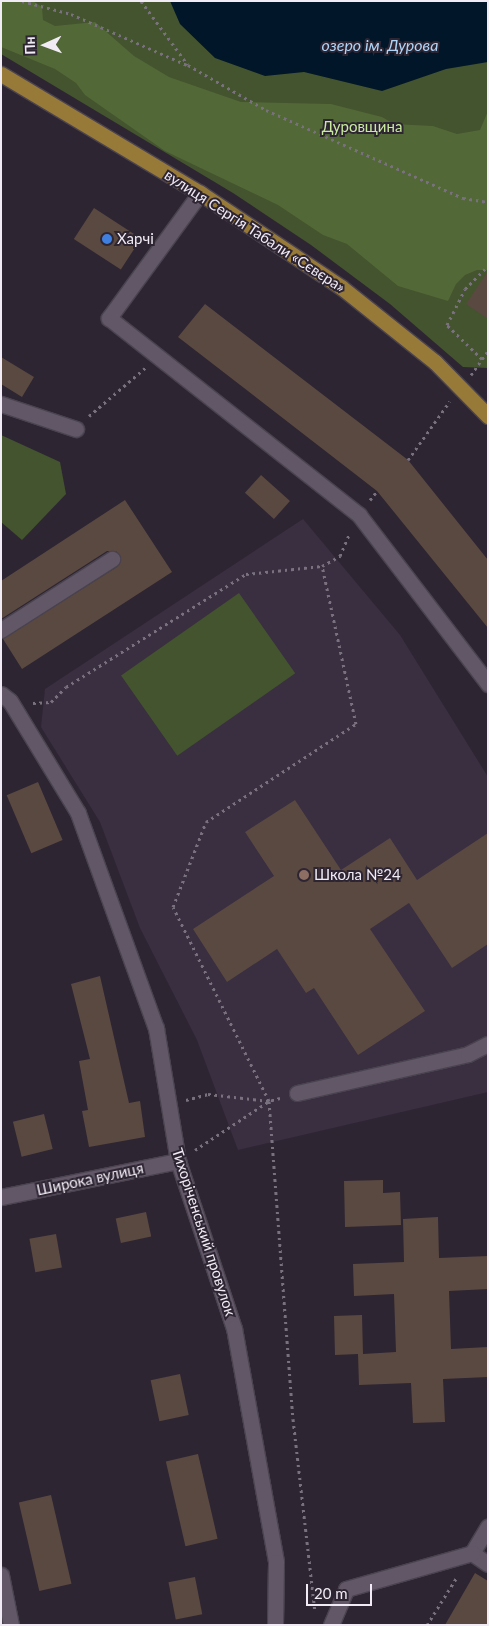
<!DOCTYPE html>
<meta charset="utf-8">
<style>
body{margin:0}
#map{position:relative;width:489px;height:1626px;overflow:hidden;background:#2e2533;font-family:Lato,sans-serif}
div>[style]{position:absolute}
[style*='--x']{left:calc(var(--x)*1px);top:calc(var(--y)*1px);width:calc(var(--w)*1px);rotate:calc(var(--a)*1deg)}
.built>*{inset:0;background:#3a2e41}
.green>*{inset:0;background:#43542e;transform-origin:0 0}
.forest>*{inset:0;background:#526837}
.water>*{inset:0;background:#011628}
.building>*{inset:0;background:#5a4940;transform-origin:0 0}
.path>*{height:3px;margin-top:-1.5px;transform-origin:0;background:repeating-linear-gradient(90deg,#79717d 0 2.5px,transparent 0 6.5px)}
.roads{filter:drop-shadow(1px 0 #4a434f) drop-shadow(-1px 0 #4a434f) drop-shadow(0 1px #4a434f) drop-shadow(0 -1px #4a434f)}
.minor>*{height:15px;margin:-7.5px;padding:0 7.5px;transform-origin:7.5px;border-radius:7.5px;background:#615767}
.major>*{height:15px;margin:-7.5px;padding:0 7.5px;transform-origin:7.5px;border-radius:7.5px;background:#987a38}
.dots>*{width:14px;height:14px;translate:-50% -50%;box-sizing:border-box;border:2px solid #2e2533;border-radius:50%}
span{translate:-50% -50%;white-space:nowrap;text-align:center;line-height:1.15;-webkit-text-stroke:4px #2e2533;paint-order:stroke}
.park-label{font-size:15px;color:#c7ea9d}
.street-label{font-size:15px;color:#f0ebf4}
.poi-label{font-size:15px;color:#f0ebf4}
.left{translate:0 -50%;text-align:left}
.water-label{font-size:16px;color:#aed5f8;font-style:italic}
.frame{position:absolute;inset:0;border:2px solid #f0ebf4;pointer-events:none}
.north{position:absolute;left:20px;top:20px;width:50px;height:50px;-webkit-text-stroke:4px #2e2533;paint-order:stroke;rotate:268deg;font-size:14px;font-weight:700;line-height:20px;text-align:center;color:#f0ebf4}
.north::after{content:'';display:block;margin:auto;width:18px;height:22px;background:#f0ebf4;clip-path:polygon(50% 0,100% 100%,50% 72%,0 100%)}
.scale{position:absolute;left:306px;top:1584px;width:66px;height:22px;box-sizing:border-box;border:2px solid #f0ebf4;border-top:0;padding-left:6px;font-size:15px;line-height:18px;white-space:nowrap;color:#f0ebf4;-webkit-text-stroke:4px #2e2533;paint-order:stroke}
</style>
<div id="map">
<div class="built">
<i style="clip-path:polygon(303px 519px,400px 635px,488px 777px,488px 1092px,238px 1150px,197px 1040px,140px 928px,100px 822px,41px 727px,45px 689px)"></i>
</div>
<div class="green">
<i style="clip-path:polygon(1px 1px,488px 1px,488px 368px,463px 367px,390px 304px,311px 245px,233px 193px,1px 54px)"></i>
<i style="clip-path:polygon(1px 435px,60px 462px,66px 494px,22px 540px,1px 522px)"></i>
<i style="left:239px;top:593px;width:98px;height:144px;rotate:55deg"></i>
</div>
<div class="forest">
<i style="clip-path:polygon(1px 1px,33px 1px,42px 7px,43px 20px,55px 26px,95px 22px,134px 56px,169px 77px,241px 102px,331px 104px,382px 117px,394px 124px,433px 126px,457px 134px,480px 130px,488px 111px,488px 270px,477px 270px,465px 275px,456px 284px,448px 301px,398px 286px,347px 244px,323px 235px,278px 205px,165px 151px,85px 95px,76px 83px,55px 69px,1px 47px)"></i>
</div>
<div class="water">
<i style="clip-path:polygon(170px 1px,488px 1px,488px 62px,446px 69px,382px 91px,304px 72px,265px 76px,215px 58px,180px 24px)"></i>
</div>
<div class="building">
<i style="left:94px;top:208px;width:56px;height:37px;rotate:33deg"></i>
<i style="clip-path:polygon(488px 271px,488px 319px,466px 304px)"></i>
<i style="clip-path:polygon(205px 304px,408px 460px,488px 560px,488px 628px,377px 491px,178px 337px)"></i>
<i style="clip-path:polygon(1px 357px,34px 377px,22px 397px,1px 384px)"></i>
<i style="left:261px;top:475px;width:39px;height:24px;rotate:42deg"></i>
<i style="clip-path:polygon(125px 500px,172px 572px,22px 669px,3px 639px,117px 567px,121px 558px,116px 551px,107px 551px,1px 619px,1px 581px)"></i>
<i style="left:38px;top:782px;width:63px;height:34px;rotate:67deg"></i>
<i style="clip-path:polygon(295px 800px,341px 870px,390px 838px,417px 880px,488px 833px,488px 944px,452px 968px,409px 903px,370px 929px,425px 1011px,358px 1055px,314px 988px,306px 993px,277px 949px,227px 982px,193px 929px,274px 876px,245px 832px)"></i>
<i style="clip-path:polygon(100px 976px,129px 1103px,140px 1101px,145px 1137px,89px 1147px,82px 1111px,88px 1110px,79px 1061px,90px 1059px,71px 984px)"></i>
<i style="left:44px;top:1114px;width:36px;height:32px;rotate:76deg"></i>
<i style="clip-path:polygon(383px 1180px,383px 1193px,400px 1192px,401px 1225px,345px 1227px,344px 1181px)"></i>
<i style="left:146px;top:1212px;width:25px;height:31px;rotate:78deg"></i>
<i style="clip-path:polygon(438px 1217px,439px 1258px,488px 1256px,488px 1289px,449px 1291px,451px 1349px,488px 1347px,488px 1377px,443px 1379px,445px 1422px,413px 1423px,411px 1383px,359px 1385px,358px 1354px,335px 1355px,334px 1316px,362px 1315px,363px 1354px,396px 1352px,394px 1294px,354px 1296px,353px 1264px,404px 1262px,403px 1219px)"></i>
<i style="left:56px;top:1234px;width:34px;height:27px;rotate:80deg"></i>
<i style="left:180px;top:1374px;width:42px;height:30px;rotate:78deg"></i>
<i style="left:198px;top:1454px;width:87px;height:33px;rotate:77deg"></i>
<i style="left:51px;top:1495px;width:91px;height:33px;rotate:77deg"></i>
<i style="clip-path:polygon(475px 1573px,488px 1581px,488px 1625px,445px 1625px)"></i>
<i style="left:195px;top:1577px;width:38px;height:27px;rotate:79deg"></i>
</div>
<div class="path">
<i style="--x:22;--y:1;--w:51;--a:14.9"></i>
<i style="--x:71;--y:14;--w:127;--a:23.7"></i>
<i style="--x:141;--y:1;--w:79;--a:53.7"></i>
<i style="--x:188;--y:65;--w:90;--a:30"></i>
<i style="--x:266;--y:110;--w:216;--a:24.1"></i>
<i style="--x:463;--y:198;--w:25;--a:9"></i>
<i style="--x:482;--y:359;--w:49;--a:-135.8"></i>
<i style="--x:447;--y:325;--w:40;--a:-63.4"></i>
<i style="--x:465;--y:289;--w:33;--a:-45"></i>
<i style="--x:471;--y:375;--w:29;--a:-55"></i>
<i style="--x:89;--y:416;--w:74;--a:-40.6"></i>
<i style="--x:408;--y:460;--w:72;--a:-54.6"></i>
<i style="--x:370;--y:500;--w:11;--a:-52"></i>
<i style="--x:33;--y:703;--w:18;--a:-3"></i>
<i style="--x:51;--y:702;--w:21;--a:-45"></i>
<i style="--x:66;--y:687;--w:213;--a:-32.1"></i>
<i style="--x:246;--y:574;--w:76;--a:-6"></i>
<i style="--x:322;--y:566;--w:21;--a:-29"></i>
<i style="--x:340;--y:556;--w:25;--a:-67"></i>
<i style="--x:280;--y:1098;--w:11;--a:165"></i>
<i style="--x:269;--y:1101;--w:319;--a:85.7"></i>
<i style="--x:293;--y:1419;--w:194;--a:83.5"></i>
<i style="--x:186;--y:1100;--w:23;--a:-15"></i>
<i style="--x:208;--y:1094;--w:61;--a:6.5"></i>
<i style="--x:269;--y:1101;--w:216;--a:-116.3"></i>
<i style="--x:173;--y:907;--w:91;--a:-68.8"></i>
<i style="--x:206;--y:822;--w:179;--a:-33.2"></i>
<i style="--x:356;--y:724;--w:162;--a:-102.1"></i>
<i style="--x:195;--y:1150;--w:89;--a:-33.5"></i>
<i style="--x:427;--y:1625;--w:57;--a:-58"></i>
</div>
<div class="roads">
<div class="minor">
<i style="--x:200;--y:193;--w:155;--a:126.1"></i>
<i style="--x:109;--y:318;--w:318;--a:38.2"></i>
<i style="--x:359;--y:515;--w:213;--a:52.6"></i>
<i style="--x:1;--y:404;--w:79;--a:18.4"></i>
<i style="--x:1;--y:630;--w:132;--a:-32.6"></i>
<i style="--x:1;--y:694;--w:11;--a:38"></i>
<i style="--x:10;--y:701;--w:131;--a:58.7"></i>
<i style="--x:78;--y:813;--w:229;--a:70.1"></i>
<i style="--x:156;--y:1028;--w:135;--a:80.6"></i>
<i style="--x:178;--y:1161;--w:176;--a:71.5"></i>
<i style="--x:234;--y:1328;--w:238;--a:79.8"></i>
<i style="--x:276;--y:1562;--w:63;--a:90.9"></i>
<i style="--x:297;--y:1093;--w:175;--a:-12.8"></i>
<i style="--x:468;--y:1054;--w:22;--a:-27"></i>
<i style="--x:1;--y:1197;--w:181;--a:-11.5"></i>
<i style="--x:472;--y:1553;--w:31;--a:-59"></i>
<i style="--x:472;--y:1553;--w:19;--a:35"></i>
<i style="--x:1;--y:1575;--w:51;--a:78.7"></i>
<i style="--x:331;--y:1625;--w:39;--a:-67"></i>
<i style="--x:346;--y:1589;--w:131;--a:-15.9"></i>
</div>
<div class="major">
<i style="--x:1;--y:74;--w:232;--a:30.9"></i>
<i style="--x:200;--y:193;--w:169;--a:33.7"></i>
<i style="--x:341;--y:287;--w:120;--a:38.6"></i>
<i style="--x:435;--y:362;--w:76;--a:45.5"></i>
</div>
</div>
<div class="dots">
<i style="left:107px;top:239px;background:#3f7fe0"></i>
<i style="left:304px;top:875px;background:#8d6e63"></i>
</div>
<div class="park-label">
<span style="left:362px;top:127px">Дуровщина</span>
</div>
<div class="street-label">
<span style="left:255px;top:231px;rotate:33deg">вулиця Сергія Табали «Сєвєра»</span>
<span style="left:90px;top:1179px;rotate:-12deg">Широка вулиця</span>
<span style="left:204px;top:1232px;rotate:72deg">Тихоріченський провулок</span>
</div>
<div class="poi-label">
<span class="left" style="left:117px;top:239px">Харчі</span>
<span class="left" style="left:314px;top:875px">Школа №24</span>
</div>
<div class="water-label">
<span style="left:380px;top:45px">озеро ім. Дурова</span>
</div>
<div class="frame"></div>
<div class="north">Пн</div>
<div class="scale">20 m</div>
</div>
